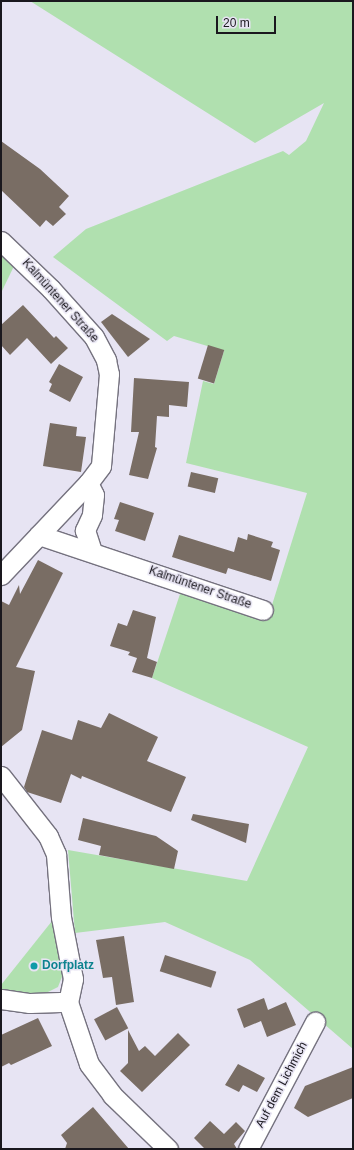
<!DOCTYPE html>
<meta charset="utf-8">
<style>
body{margin:0}
#map{position:relative;width:354px;height:1150px;overflow:hidden;background:#e7e4f3;font-family:Arial,sans-serif}
div>[style]{position:absolute}
[style*='--x']{left:calc(var(--x)*1px);top:calc(var(--y)*1px);width:calc(var(--w)*1px);rotate:calc(var(--a)*1deg)}
.green>*{inset:0;background:#b0e0af}
.building>*{inset:0;background:#796d64;transform-origin:0 0}
.roads{filter:drop-shadow(1px 0 #75727f) drop-shadow(-1px 0 #75727f) drop-shadow(0 1px #75727f) drop-shadow(0 -1px #75727f)}
.minor>*{height:19px;margin:-9.5px;padding:0 9.5px;transform-origin:9.5px;border-radius:9.5px;background:#fff}
.dots>*{width:11px;height:11px;translate:-50% -50%;box-sizing:border-box;border:2px solid #e7e4f3;border-radius:50%}
span{translate:-50% -50%;white-space:nowrap;text-align:center;line-height:1.15;-webkit-text-stroke:3px #e7e4f3;paint-order:stroke}
.street-label{font-size:12px;color:#1a181e}
.culture-label{font-size:12px;color:#0d838f;font-weight:700}
.left{translate:0 -50%;text-align:left}
.frame{position:absolute;inset:0;border:2px solid #1a181e;pointer-events:none}
.scale{position:absolute;left:216px;top:16px;width:60px;height:18px;box-sizing:border-box;border:2px solid #1a181e;border-top:0;padding-left:5px;font-size:12px;line-height:14px;white-space:nowrap;color:#1a181e;-webkit-text-stroke:3px #e7e4f3;paint-order:stroke}
</style>
<div id="map">
<div class="green">
<i style="clip-path:polygon(30px 1px,353px 1px,353px 1049px,250px 960px,165px 922px,75px 933px,68px 850px,247px 881px,308px 747px,152px 678px,181px 591px,267px 621px,307px 493px,186px 463px,203px 381px,214px 384px,224px 351px,174px 336px,167px 341px,53px 257px,86px 229px,283px 151px,289px 155px,306px 141px,324px 103px,255px 143px)"></i>
<i style="clip-path:polygon(1px 253px,15px 264px,1px 293px)"></i>
<i style="clip-path:polygon(52px 921px,63px 974px,58px 987px,42px 995px,1px 990px,1px 985px)"></i>
</div>
<div class="building">
<i style="clip-path:polygon(1px 141px,40px 169px,69px 196px,59px 207px,66px 214px,53px 226px,46px 220px,40px 227px,1px 190px)"></i>
<i style="clip-path:polygon(23px 305px,54px 338px,56px 336px,68px 348px,51px 364px,27px 338px,10px 355px,1px 345px,1px 325px)"></i>
<i style="clip-path:polygon(112px 314px,150px 339px,128px 357px,101px 322px)"></i>
<i style="left:208px;top:345px;width:17px;height:35px;rotate:17deg"></i>
<i style="clip-path:polygon(59px 364px,83px 377px,70px 402px,49px 391px,52px 384px,49px 382px)"></i>
<i style="clip-path:polygon(134px 378px,189px 382px,187px 407px,169px 405px,169px 417px,157px 416px,155px 447px,157px 448px,148px 479px,129px 475px,139px 432px,131px 432px)"></i>
<i style="clip-path:polygon(50px 423px,77px 427px,76px 436px,86px 437px,81px 472px,43px 466px)"></i>
<i style="left:191px;top:472px;width:28px;height:15px;rotate:13deg"></i>
<i style="clip-path:polygon(120px 502px,154px 513px,145px 541px,115px 531px,119px 520px,114px 519px)"></i>
<i style="clip-path:polygon(248px 534px,273px 542px,271px 547px,280px 550px,271px 581px,228px 568px,226px 574px,172px 557px,179px 535px,234px 552px,238px 537px,247px 540px)"></i>
<i style="clip-path:polygon(38px 560px,63px 573px,16px 667px,35px 671px,22px 730px,1px 747px,1px 601px,9px 605px,19px 585px,20px 594px)"></i>
<i style="clip-path:polygon(133px 610px,156px 617px,147px 658px,157px 662px,152px 678px,132px 672px,137px 658px,128px 655px,130px 652px,110px 646px,118px 623px,127px 626px)"></i>
<i style="clip-path:polygon(109px 713px,158px 737px,147px 761px,186px 777px,171px 812px,82px 776px,81px 779px,71px 774px,61px 803px,27px 792px,24px 787px,42px 730px,72px 740px,78px 720px,101px 728px)"></i>
<i style="clip-path:polygon(193px 814px,249px 824px,246px 843px,191px 820px)"></i>
<i style="clip-path:polygon(83px 818px,156px 836px,178px 851px,174px 869px,99px 855px,101px 846px,78px 840px)"></i>
<i style="clip-path:polygon(124px 936px,134px 1002px,116px 1005px,112px 977px,103px 978px,96px 940px)"></i>
<i style="left:165px;top:955px;width:54px;height:17px;rotate:18deg"></i>
<i style="clip-path:polygon(264px 998px,268px 1010px,286px 1002px,296px 1025px,267px 1037px,261px 1021px,244px 1028px,237px 1009px)"></i>
<i style="left:117px;top:1007px;width:24px;height:26px;rotate:62deg"></i>
<i style="clip-path:polygon(38px 1018px,52px 1046px,11px 1065px,9px 1063px,1px 1067px,1px 1035px)"></i>
<i style="clip-path:polygon(128px 1030px,139px 1051px,145px 1046px,155px 1056px,178px 1033px,190px 1045px,142px 1092px,120px 1071px,128px 1063px)"></i>
<i style="clip-path:polygon(238px 1064px,265px 1078px,257px 1092px,243px 1085px,239px 1092px,225px 1085px)"></i>
<i style="clip-path:polygon(353px 1067px,353px 1098px,308px 1117px,294px 1108px,305px 1086px)"></i>
<i style="clip-path:polygon(93px 1107px,129px 1149px,65px 1149px,67px 1143px,61px 1135px)"></i>
<i style="clip-path:polygon(210px 1121px,224px 1134px,236px 1122px,245px 1131px,234px 1144px,237px 1149px,205px 1149px,194px 1138px)"></i>
</div>
<div class="roads">
<div class="minor">
<i style="--x:1;--y:241;--w:69;--a:43.8"></i>
<i style="--x:51;--y:289;--w:64;--a:48.1"></i>
<i style="--x:94;--y:337;--w:26;--a:62"></i>
<i style="--x:106;--y:360;--w:14;--a:78"></i>
<i style="--x:109;--y:374;--w:92;--a:95"></i>
<i style="--x:101;--y:466;--w:21;--a:127"></i>
<i style="--x:88;--y:483;--w:127;--a:133.4"></i>
<i style="--x:88;--y:483;--w:13;--a:63"></i>
<i style="--x:94;--y:495;--w:20;--a:96"></i>
<i style="--x:92;--y:515;--w:17;--a:115"></i>
<i style="--x:85;--y:530;--w:22;--a:72"></i>
<i style="--x:39;--y:535;--w:236;--a:18.5"></i>
<i style="--x:1;--y:776;--w:76;--a:51.9"></i>
<i style="--x:48;--y:836;--w:20;--a:66"></i>
<i style="--x:56;--y:854;--w:63;--a:85.5"></i>
<i style="--x:61;--y:917;--w:63;--a:79"></i>
<i style="--x:73;--y:979;--w:24;--a:102"></i>
<i style="--x:68;--y:1002;--w:65;--a:71.3"></i>
<i style="--x:89;--y:1064;--w:39;--a:53"></i>
<i style="--x:112;--y:1095;--w:78;--a:44"></i>
<i style="--x:1;--y:999;--w:29;--a:8"></i>
<i style="--x:30;--y:1003;--w:38;--a:-2"></i>
<i style="--x:248;--y:1149;--w:144;--a:-62.2"></i>
</div>
</div>
<div class="dots">
<i style="left:34px;top:966px;background:#0f9aa8"></i>
</div>
<div class="street-label">
<span style="left:60px;top:301px;rotate:48deg">Kalmüntener Straße</span>
<span style="left:200px;top:588px;rotate:19deg">Kalmüntener Straße</span>
<span style="left:282px;top:1085px;rotate:-62deg">Auf dem Lichmich</span>
</div>
<div class="culture-label">
<span class="left" style="left:42px;top:966px">Dorfplatz</span>
</div>
<div class="frame"></div>
<div class="scale">20 m</div>
</div>
